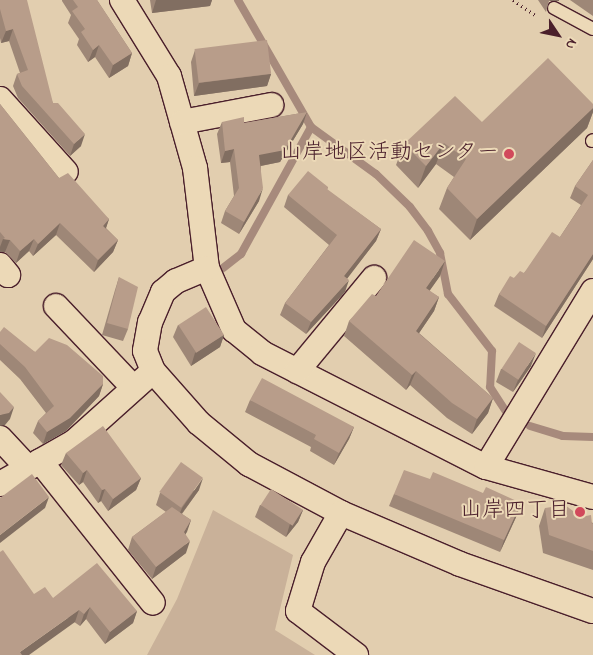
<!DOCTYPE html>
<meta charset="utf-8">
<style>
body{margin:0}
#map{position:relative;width:593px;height:655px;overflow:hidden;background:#e2ceaf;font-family:"Indie Flower","Klee One",sans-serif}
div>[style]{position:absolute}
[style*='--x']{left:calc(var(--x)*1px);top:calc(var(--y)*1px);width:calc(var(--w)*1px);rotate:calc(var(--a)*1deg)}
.green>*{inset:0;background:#c9b199}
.stream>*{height:8px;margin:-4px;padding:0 4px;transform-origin:4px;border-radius:4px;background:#a78a7c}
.path>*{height:3px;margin-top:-1.5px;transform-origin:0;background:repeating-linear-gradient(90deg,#4a1f2b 0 1px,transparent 0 5px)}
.roads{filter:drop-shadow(1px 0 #4a1f2b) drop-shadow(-1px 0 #4a1f2b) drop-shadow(0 1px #4a1f2b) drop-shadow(0 -1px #4a1f2b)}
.lane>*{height:12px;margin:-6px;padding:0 6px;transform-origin:6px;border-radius:6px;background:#ecd9b7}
.street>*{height:24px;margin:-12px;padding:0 12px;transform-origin:12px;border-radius:12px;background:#ecd9b7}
.wall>*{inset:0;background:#9e8777}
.shaded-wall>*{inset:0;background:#816e61;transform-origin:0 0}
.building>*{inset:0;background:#b89d8a;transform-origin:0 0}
.dots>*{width:14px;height:14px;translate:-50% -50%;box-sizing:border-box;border:2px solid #ecd9b7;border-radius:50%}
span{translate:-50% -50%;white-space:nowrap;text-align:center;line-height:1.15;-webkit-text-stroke:4px #ecd9b7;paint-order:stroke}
.poi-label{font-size:22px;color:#4a1f2b}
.right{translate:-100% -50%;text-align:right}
.north{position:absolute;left:533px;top:10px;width:50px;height:50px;-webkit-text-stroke:4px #ecd9b7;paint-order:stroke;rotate:124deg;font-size:14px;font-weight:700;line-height:20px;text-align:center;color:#4a1f2b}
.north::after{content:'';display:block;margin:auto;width:18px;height:22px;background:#4a1f2b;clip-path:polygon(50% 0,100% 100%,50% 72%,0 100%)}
</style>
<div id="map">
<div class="green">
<i style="clip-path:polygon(213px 510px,293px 555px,275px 630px,315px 655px,147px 655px,177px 599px)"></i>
</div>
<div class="stream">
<i style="--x:238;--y:0;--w:146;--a:60.1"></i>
<i style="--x:311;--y:127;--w:80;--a:35.9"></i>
<i style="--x:376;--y:174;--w:47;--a:44.1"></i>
<i style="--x:410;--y:207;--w:30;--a:53"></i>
<i style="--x:428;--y:231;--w:25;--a:61"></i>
<i style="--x:440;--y:253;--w:42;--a:79"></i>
<i style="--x:448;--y:294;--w:72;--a:52.3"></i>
<i style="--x:492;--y:351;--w:36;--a:93"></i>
<i style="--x:490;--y:387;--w:30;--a:57"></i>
<i style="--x:223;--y:268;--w:23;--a:-38"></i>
<i style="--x:241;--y:254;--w:145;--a:-61.1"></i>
<i style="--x:530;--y:426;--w:34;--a:17"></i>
<i style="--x:563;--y:436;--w:30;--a:2"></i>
</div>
<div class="path">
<i style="--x:513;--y:0;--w:29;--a:34"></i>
</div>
<div class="roads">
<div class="lane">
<i style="--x:554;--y:8;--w:44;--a:28.3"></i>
<i style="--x:592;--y:141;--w:1;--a:-45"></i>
</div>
<div class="street">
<i style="--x:122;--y:0;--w:89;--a:58.3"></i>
<i style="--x:169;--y:76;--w:96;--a:74.2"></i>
<i style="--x:195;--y:168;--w:101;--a:83.2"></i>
<i style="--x:207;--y:268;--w:68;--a:66.5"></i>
<i style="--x:234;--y:330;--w:36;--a:39"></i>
<i style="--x:262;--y:353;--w:251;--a:27"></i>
<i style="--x:486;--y:467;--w:111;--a:15.7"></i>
<i style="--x:0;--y:99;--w:98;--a:47.9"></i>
<i style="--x:182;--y:122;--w:91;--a:-10.8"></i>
<i style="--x:0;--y:265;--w:13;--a:51"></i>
<i style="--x:207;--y:268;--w:34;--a:157"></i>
<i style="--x:176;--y:281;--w:17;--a:140"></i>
<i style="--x:163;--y:292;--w:33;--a:113"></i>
<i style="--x:150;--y:322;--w:29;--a:100"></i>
<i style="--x:145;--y:351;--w:22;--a:68"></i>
<i style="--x:153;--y:371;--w:69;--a:48.5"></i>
<i style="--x:199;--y:423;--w:65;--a:39.4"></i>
<i style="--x:249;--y:464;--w:104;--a:28"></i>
<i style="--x:341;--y:513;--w:129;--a:23.2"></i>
<i style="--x:460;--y:564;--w:141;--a:19.5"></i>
<i style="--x:56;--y:306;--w:112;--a:46.5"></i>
<i style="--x:297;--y:371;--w:121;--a:-50.4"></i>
<i style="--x:0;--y:438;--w:41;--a:47"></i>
<i style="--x:40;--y:461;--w:181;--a:51.5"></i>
<i style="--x:486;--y:467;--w:206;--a:-58.7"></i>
<i style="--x:0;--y:484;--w:85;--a:-29.6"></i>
<i style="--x:74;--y:442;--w:106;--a:-41.9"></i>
<i style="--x:341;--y:513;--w:56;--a:119.7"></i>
<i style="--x:313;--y:562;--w:51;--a:107"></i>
<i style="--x:298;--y:611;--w:73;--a:37.2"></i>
</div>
</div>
<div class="wall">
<i style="clip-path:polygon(0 0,53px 103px,81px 146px,70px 156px,18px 98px,13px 86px,17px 74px,20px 73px,9px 41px,1px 43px,0 38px)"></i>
<i style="clip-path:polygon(62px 0,97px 0,132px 53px,128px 66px,109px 78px,95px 57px,88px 62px,77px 45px,79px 39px,68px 23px,71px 15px,62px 1px)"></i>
<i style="clip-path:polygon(150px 0,212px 0,210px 6px,152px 13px)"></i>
<i style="clip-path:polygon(538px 0,559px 0,559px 1px,549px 1px,546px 12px)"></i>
<i style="clip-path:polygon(570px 0,593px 0,593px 16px)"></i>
<i style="clip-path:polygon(195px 50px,271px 74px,267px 86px,194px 96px,191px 62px)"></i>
<i style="clip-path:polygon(0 104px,59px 178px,109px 219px,106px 228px,118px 240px,113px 252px,94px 272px,56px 235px,33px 256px,29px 251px,16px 263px,5px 252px,0 252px)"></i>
<i style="clip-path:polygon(593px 104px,593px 112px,587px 128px,470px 240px,439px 209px,447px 188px,454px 177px,436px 164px,418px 188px,396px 165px,404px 144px,482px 122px)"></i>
<i style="clip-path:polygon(307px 112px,303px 124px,280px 162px,261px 166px,259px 201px,239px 234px,221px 223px,225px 211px,234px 196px,230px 162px,221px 163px,217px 134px,222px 122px,244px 123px)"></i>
<i style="clip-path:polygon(593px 160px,593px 259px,542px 338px,494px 306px,499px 294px,514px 278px,524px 273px,560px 237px,581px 205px,570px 198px,575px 186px)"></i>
<i style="clip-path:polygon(328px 187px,327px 190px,381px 229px,376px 241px,347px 278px,345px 292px,306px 334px,280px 315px,285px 303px,329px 245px,284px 207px,288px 195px)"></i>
<i style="clip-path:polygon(440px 276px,429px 291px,439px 297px,434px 311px,419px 333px,493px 398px,488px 413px,472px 434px,447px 418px,410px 385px,406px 390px,344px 336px,349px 321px,376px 296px)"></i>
<i style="clip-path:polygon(119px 277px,128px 329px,123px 341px,102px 335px,115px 290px)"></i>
<i style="clip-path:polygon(178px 325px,224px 335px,220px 347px,191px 366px,173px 337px)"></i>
<i style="clip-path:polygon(0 332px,35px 352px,103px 384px,99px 396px,66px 431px,43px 444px,33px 433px,38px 421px,46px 413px,20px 379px,0 360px)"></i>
<i style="clip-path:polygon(531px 366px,513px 392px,496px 382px,501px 369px)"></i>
<i style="clip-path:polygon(250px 400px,354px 427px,349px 439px,334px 465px,310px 451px,311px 447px,245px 412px)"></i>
<i style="clip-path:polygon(66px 453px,141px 478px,136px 490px,108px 511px,101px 501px,98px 503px,83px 482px,79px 485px,61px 465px)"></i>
<i style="clip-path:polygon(199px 490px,182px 514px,191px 520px,185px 535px,186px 553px,152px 579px,128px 550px,132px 537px,166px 512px,156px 505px,160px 493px)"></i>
<i style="clip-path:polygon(394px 494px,517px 515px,500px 552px,389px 506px)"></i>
<i style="clip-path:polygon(260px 505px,303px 510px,298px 522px,286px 537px,255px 517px)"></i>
<i style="clip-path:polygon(545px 508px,581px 517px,593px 523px,593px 570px,543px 553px,539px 526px)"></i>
<i style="clip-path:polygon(34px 594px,53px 598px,137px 611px,133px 623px,105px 644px,86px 619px,80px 626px)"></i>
</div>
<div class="shaded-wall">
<i style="clip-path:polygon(156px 0,212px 0,210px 6px,152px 13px)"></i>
<i style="left:550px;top:0;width:9px;height:1px"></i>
<i style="clip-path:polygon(13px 29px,9px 41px,1px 43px,6px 31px)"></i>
<i style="clip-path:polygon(99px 45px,95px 57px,88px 62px,93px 50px)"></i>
<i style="clip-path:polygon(132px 53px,128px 66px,109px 78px,113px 65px)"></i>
<i style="clip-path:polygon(271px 74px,267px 86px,194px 96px,199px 83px)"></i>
<i style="clip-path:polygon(593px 108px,593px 112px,587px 128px,470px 240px,477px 219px)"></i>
<i style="clip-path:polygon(307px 112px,303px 124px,280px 162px,255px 167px,259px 155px)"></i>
<i style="clip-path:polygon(85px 134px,81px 146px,70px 156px,74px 144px)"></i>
<i style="clip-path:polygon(444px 143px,436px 164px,418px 188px,426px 166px)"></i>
<i style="clip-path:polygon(234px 149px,230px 162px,221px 163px,225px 151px)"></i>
<i style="clip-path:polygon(263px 188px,259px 201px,239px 234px,244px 222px)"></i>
<i style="clip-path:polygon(109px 219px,105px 231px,103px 226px)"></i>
<i style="clip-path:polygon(60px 223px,56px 235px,33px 256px,38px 244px)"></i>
<i style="clip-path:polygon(381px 229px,376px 241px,340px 288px,344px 276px)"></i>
<i style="clip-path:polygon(3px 239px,10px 240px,5px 252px,0 252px,0 247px)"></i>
<i style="clip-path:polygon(34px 239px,29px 251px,16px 263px,20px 251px)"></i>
<i style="clip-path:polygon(118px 240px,113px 252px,94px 272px,98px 260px)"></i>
<i style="clip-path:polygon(593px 254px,593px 259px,542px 338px,546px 326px)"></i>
<i style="clip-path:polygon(445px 261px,440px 276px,421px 303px,426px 288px)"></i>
<i style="clip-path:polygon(349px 280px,345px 292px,306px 334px,311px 322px)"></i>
<i style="clip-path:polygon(439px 297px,434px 311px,411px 345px,416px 331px)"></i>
<i style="clip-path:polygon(224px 335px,220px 347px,191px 366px,195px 353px)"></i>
<i style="clip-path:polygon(536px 353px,531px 366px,513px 392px,518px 380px)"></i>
<i style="clip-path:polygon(416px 371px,410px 385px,406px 390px,412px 375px)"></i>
<i style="clip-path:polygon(103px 384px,99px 396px,66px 431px,43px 444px,47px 432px)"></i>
<i style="clip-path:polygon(493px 398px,488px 413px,472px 434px,477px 419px)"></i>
<i style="clip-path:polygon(14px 407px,10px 419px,5px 425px,0 426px,0 415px)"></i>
<i style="clip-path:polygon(354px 427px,349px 439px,334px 465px,339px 453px)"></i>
<i style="clip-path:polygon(87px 470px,83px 482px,79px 485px,83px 473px)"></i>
<i style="clip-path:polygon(141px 478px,136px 490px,108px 511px,113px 499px)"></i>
<i style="clip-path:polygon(203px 478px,199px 490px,177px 520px,182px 508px)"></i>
<i style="clip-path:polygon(105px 489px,101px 501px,98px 503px,102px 490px)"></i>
<i style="clip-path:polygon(49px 497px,45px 508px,0 543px,0 535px)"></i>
<i style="clip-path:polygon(521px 503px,517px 515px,500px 552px,504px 540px)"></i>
<i style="clip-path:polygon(303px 510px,298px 522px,286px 537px,290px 524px)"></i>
<i style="clip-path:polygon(191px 520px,187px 532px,179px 544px,184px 532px)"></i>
<i style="clip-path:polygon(190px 541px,186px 553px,152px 579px,156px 567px)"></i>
<i style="clip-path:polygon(90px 607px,86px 619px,80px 626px,84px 614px)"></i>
<i style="clip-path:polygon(79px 610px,75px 622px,29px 655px,19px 655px,20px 652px)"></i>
<i style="clip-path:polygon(137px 611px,133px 623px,105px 644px,110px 632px)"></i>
</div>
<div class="building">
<i style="clip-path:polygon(0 0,27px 0,53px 103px,58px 103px,85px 134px,74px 144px,22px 86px,17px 74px,28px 70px,13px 29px,6px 31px,0 9px)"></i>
<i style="clip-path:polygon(73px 0,97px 0,132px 53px,113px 65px,99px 45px,93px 50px,81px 32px,85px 29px,72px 11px,78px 7px)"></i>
<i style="left:267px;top:40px;width:34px;height:73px;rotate:83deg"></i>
<i style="clip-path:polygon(548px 58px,593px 104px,593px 108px,477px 219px,447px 188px,466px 159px,444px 143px,426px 166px,404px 144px,455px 96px,482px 122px)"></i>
<i style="clip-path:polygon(0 104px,59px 178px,68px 173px,109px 219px,103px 226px,118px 240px,98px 260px,60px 223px,38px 244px,34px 239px,20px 251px,10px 240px,3px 239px,5px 238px,0 232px)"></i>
<i style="clip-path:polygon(307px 112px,285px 150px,259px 155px,263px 188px,244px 222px,225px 211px,239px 188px,234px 149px,225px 151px,222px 122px,244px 117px,244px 123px)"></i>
<i style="clip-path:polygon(593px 160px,593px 254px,546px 326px,499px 294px,510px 276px,514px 278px,520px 271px,524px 273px,552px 232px,560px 237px,588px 195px,575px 186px)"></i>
<i style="clip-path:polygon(308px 171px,328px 187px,327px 189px,381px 229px,344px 276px,349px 280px,311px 322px,285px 303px,337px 235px,288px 195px)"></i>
<i style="clip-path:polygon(414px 240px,445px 261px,426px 288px,439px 297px,416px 331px,493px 398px,477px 419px,452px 403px,416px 371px,412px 375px,349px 321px,372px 294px,376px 296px)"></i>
<i style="clip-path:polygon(119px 277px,138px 287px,128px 329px,107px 323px)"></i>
<i style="left:206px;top:307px;width:33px;height:33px;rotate:57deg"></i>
<i style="clip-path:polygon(4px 327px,35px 352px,49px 338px,67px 345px,103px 376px,103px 384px,70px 418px,47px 432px,38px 421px,54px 406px,25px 367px,0 344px,0 332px)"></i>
<i style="left:519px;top:342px;width:20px;height:32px;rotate:33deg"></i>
<i style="clip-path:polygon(262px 378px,354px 427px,339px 453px,314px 439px,316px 435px,250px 400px)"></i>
<i style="clip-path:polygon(0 392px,14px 407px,9px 413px,0 415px)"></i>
<i style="clip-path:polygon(103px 426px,141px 478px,113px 499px,105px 489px,102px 490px,87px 470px,83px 473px,66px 453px)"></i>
<i style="left:181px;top:462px;width:27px;height:37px;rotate:36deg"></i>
<i style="clip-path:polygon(404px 470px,430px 479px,433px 472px,483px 493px,486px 487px,521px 503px,504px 540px,394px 494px)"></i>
<i style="clip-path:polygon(32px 474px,49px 497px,0 535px,0 498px)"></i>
<i style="left:271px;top:489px;width:38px;height:19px;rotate:33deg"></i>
<i style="clip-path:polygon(565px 505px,581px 517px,591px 515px,592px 524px,593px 523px,593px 551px,549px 535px,545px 508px)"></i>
<i style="clip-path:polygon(172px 507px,191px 520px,184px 532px,190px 541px,156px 567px,132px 537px)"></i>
<i style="clip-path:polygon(3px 550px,34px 594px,45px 587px,53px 598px,97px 563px,137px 611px,110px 632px,90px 607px,84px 614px,79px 610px,20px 652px,22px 655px,0 655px,0 552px)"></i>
</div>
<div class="dots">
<i style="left:509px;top:154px;background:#d1495b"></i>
<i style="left:580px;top:512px;background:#d1495b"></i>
</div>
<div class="poi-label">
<span class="right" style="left:499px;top:154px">山岸地区活動センター</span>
<span class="right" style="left:570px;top:512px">山岸四丁目</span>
</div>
<div class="north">N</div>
</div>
